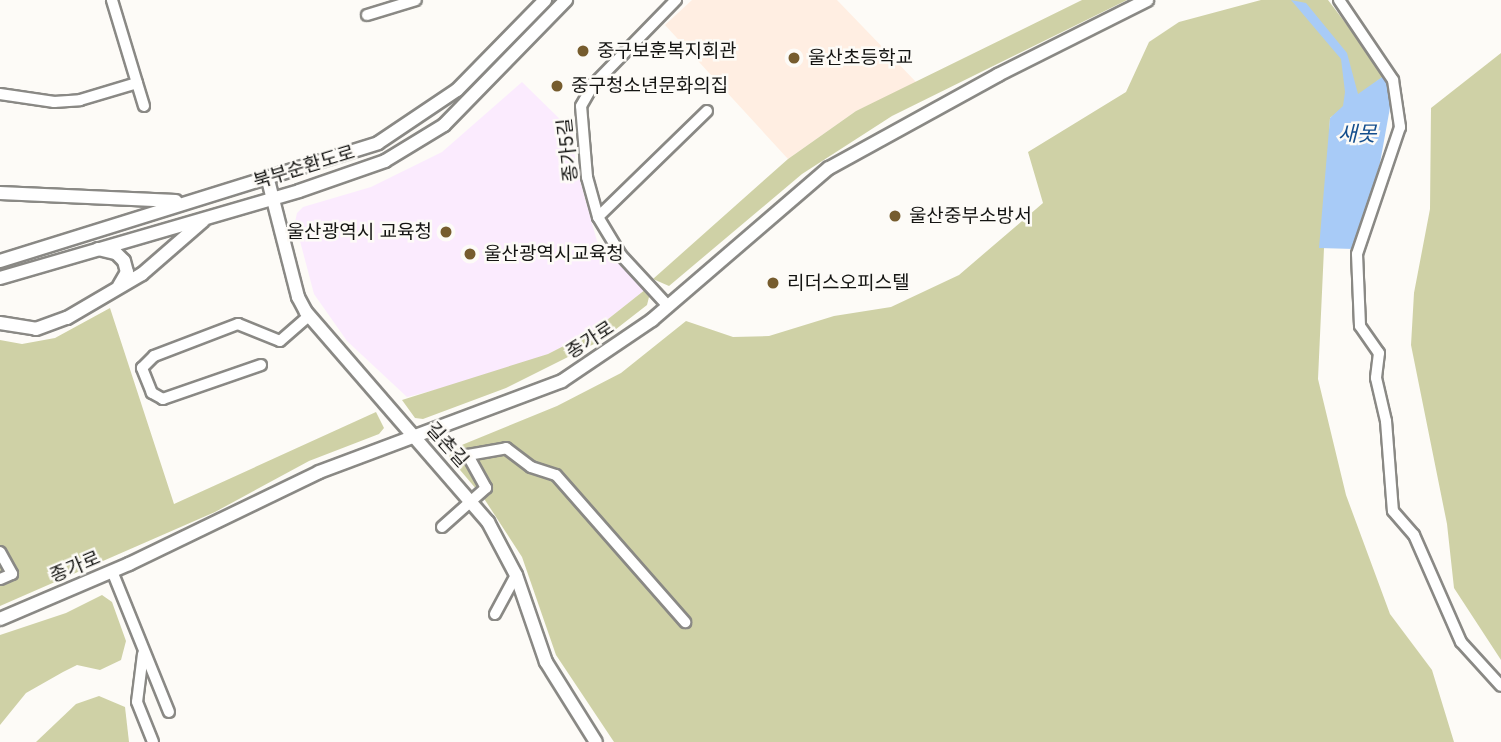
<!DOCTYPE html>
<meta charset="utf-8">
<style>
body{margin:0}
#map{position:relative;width:1501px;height:742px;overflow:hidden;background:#fdfbf7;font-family:Inter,"Noto Sans KR",sans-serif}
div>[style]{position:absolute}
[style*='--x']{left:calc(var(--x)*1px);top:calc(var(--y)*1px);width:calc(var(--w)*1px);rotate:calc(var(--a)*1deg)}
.commercial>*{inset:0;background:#fbebfe}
.education>*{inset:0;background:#ffeee2}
.green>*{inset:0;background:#cfd1a6}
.water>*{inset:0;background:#a8cbf7}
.roads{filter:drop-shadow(2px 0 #8a8985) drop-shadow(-2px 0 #8a8985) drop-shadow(0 2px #8a8985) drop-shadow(0 -2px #8a8985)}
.street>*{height:10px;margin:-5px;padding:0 5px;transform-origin:5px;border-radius:5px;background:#fff}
.secondary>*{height:12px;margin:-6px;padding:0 6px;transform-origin:6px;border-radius:6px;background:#fff}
.dots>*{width:19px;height:19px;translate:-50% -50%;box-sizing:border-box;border:4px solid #fdfbf7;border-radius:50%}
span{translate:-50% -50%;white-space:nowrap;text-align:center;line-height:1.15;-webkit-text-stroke:5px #fdfbf7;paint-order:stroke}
.poi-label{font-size:19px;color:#151513}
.left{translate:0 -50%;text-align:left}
.right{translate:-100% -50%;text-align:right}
.street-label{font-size:19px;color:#151513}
.water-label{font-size:21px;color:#144e8d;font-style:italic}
</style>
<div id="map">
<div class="commercial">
<i style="clip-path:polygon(522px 82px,572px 131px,576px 167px,597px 241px,646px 289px,593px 331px,548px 354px,490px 376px,407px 397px,347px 341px,314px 294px,295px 222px,297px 213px,303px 207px,371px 187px,442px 152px)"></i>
</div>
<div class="education">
<i style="clip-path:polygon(692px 0,837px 0,917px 83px,856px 111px,788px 159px,665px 25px)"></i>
</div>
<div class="green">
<i style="clip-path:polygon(1082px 0,1127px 0,892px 116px,802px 174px,669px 286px,653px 279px,788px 159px,856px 111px)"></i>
<i style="clip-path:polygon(1261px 0,1328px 0,1385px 75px,1330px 118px,1318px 379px,1346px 495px,1390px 614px,1432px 670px,1454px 742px,614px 742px,556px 655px,522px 557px,483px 497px,449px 457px,452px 449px,557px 406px,621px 373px,686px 321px,733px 337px,769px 336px,834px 316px,891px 307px,959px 275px,1043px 203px,1028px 152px,1126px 92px,1149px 42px,1179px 22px)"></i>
<i style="clip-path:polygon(1501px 53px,1501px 660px,1454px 588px,1447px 524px,1411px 345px,1414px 293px,1430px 209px,1431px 108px)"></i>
<i style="clip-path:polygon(646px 289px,650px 293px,647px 305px,602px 340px,506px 388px,423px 419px,415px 418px,402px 400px,548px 354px,593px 331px)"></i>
<i style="clip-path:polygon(110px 308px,174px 504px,376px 412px,384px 428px,379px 434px,309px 461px,215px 512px,0 606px,0 340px,22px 344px,55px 338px)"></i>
<i style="clip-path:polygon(102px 595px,112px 602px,126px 641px,121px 660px,100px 670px,77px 665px,63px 672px,26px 693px,0 725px,0 635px,66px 613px)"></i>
<i style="clip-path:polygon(99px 696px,125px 707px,129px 742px,36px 742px,76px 704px)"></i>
</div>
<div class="water">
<i style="clip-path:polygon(1291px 0,1306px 3px,1347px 53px,1358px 94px,1385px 75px,1393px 91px,1380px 163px,1354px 249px,1319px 248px,1330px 118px,1343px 106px,1345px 92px,1341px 59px)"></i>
</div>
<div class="roads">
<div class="street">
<i style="--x:1339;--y:0;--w:97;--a:56"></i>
<i style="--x:1393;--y:80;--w:48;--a:81.5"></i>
<i style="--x:1400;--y:127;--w:134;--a:108.7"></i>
<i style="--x:1357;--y:254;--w:72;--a:87.6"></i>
<i style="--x:1360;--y:326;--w:33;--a:55"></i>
<i style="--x:1379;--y:353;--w:25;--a:97"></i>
<i style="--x:1376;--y:378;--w:44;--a:76.9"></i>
<i style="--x:1386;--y:421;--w:90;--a:85.6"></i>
<i style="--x:1393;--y:511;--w:32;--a:49"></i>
<i style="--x:1414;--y:535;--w:117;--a:66.3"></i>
<i style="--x:1461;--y:642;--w:59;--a:47.7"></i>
<i style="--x:367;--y:15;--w:51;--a:-17"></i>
<i style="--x:137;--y:83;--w:24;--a:73"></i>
<i style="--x:0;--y:94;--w:55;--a:8.4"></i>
<i style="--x:54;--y:102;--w:26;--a:-4"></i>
<i style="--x:80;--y:100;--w:59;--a:-16.6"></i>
<i style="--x:137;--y:83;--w:87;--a:-106.8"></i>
<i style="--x:598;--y:217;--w:152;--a:-44.2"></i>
<i style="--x:668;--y:306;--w:69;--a:-132.7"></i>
<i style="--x:621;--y:255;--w:44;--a:-121.2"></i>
<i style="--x:598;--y:217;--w:41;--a:-105.4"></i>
<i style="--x:587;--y:177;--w:71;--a:-94.8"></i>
<i style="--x:581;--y:106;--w:24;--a:-60"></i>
<i style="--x:593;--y:85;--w:119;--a:-45.7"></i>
<i style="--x:261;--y:365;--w:104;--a:160.9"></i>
<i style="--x:163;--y:399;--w:13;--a:-151"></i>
<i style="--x:152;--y:393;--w:27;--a:-112"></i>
<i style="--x:142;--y:368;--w:17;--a:-45"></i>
<i style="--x:154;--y:356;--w:90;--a:-20.9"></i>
<i style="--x:238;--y:324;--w:45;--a:22"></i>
<i style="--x:280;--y:341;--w:38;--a:-41"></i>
<i style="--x:442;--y:527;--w:59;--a:-41.6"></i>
<i style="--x:486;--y:488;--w:38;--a:-119"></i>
<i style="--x:468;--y:455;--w:39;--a:-10"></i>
<i style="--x:506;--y:448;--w:31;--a:37"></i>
<i style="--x:531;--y:467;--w:26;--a:18"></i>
<i style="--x:556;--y:475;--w:196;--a:48.7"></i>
<i style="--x:0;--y:552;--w:25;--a:61"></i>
<i style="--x:12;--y:574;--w:13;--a:157"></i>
<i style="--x:112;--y:571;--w:152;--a:68"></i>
<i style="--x:495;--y:614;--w:44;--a:-61.7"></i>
<i style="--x:143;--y:654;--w:48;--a:97.1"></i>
<i style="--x:137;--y:702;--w:43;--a:68.2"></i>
</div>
<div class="secondary">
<i style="--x:268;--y:180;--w:121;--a:75.6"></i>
<i style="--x:298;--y:297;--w:17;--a:62"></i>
<i style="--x:306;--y:312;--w:278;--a:49.1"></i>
<i style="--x:488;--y:522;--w:60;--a:62.2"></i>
<i style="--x:516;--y:575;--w:92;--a:71"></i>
<i style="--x:546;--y:662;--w:94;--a:58"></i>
<i style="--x:0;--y:193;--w:176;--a:2.6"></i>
<i style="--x:98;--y:249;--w:18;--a:13"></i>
<i style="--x:116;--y:253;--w:11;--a:45"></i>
<i style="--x:124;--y:261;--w:11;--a:75"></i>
<i style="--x:127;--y:272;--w:16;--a:120"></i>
<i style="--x:0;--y:261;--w:396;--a:-17.3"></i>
<i style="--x:378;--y:143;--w:95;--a:-33.9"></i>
<i style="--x:457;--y:90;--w:126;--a:-45.6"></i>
<i style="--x:0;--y:278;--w:311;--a:-16.2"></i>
<i style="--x:299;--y:191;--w:91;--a:-19.2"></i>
<i style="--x:385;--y:161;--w:69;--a:-31.4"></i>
<i style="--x:444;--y:125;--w:175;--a:-45.7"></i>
<i style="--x:0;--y:323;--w:36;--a:9"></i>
<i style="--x:36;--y:329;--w:33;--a:-20"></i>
<i style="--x:67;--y:318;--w:87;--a:-30.4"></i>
<i style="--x:142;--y:274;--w:81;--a:-41"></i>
<i style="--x:0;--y:619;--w:140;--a:-23.1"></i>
<i style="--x:129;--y:564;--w:211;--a:-25.8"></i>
<i style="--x:319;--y:472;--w:259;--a:-20.5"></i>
<i style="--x:562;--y:381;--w:109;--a:-34.1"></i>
<i style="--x:652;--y:320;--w:233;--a:-40.7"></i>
<i style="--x:829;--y:168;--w:193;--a:-28.8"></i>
<i style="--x:998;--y:75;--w:167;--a:-26.7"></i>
</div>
</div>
<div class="dots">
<i style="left:583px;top:51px;background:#765c2e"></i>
<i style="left:794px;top:58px;background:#765c2e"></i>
<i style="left:557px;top:86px;background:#765c2e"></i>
<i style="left:895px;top:216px;background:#765c2e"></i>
<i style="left:446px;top:232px;background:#765c2e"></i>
<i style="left:470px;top:254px;background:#765c2e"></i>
<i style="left:773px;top:283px;background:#765c2e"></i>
</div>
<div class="poi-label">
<span class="left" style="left:597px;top:51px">중구보훈복지회관</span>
<span class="left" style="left:808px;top:58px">울산초등학교</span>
<span class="left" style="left:571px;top:86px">중구청소년문화의집</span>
<span class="left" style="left:909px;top:216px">울산중부소방서</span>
<span class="right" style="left:432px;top:232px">울산광역시 교육청</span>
<span class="left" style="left:484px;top:254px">울산광역시교육청</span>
<span class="left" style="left:787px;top:283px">리더스오피스텔</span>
</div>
<div class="street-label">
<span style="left:568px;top:150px;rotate:-96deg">종가5길</span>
<span style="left:304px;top:167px;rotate:-17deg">북부순환도로</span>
<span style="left:590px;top:340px;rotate:-33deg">종가로</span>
<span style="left:447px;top:445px;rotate:48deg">길촌길</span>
<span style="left:75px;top:567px;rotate:-23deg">종가로</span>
</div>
<div class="water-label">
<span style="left:1357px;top:134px">새못</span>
</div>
</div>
